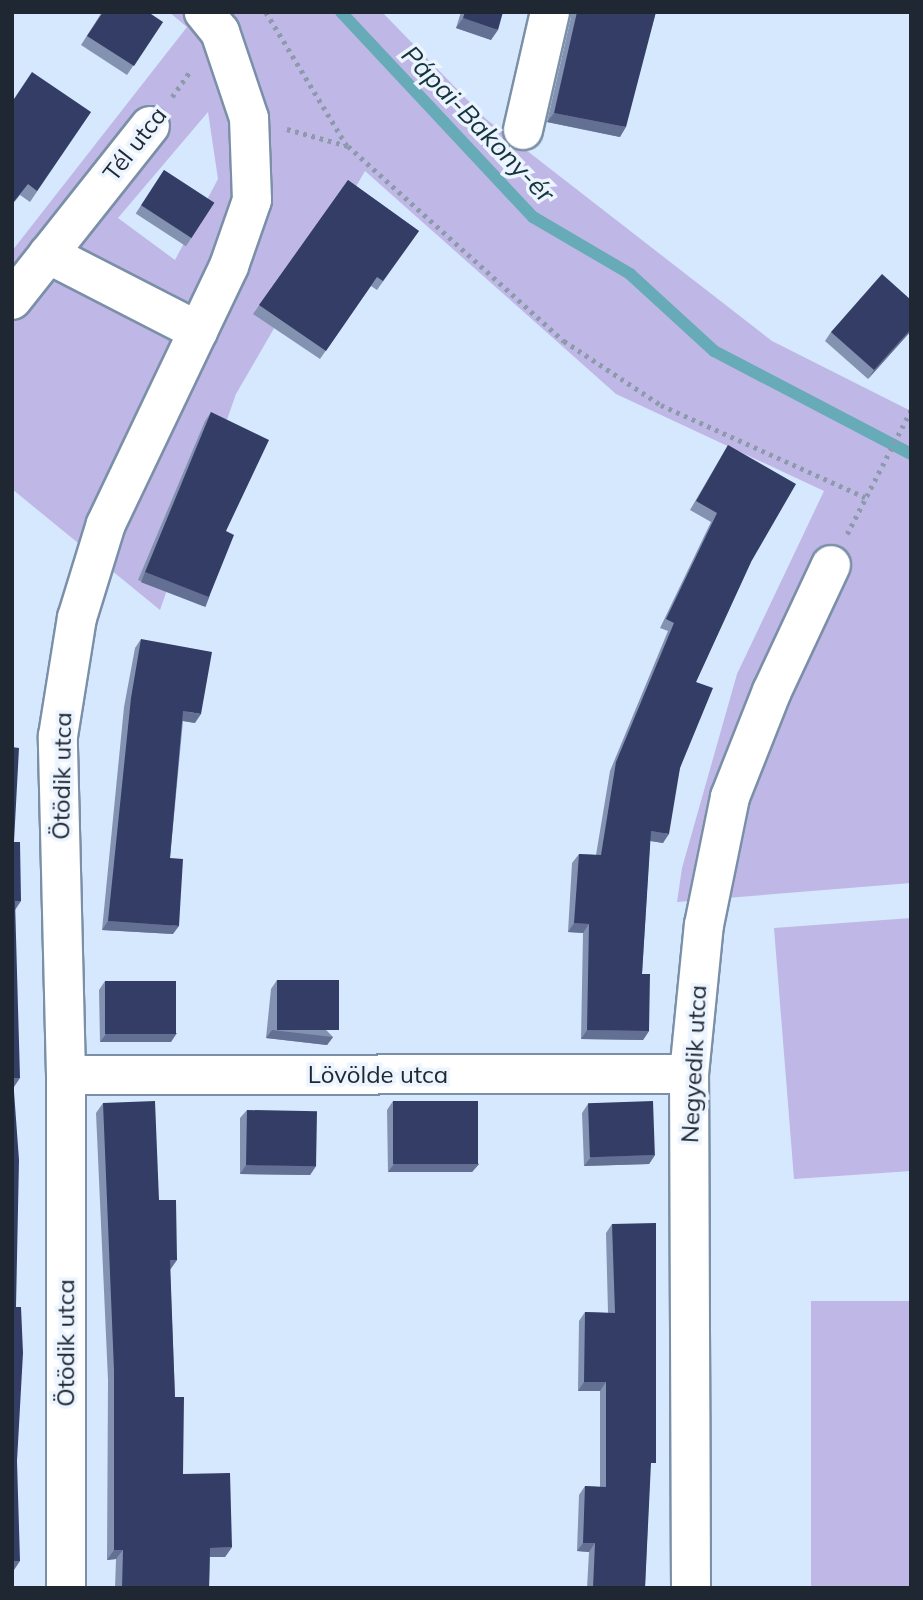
<!DOCTYPE html>
<meta charset="utf-8">
<style>
body{margin:0}
#map{position:relative;width:923px;height:1600px;overflow:hidden;background:#d6e8fd;font-family:Mulish,sans-serif}
div>[style]{position:absolute}
[style*='--x']{left:calc(var(--x)*1px);top:calc(var(--y)*1px);width:calc(var(--w)*1px);rotate:calc(var(--a)*1deg)}
.green>*{inset:0;background:#bfb7e6;transform-origin:0 0}
.stream>*{height:12px;margin:-6px;padding:0 6px;transform-origin:6px;border-radius:6px;background:#67abb8}
.path>*{height:4.5px;margin-top:-2.25px;transform-origin:0;background:repeating-linear-gradient(90deg,#8c9aab 0 3.5px,transparent 0 8.5px)}
.roads{filter:drop-shadow(2px 0 #7b90a8) drop-shadow(-2px 0 #7b90a8) drop-shadow(0 2px #7b90a8) drop-shadow(0 -2px #7b90a8)}
.minor>*{height:38px;margin:-19px;padding:0 19px;transform-origin:19px;border-radius:19px;background:#fff}
.wall>*{inset:0;background:#8492b2;transform-origin:0 0}
.shaded-wall>*{inset:0;background:#647093;transform-origin:0 0}
.building>*{inset:0;background:#333d66;transform-origin:0 0}
span{translate:-50% -50%;white-space:nowrap;text-align:center;line-height:1.15;-webkit-text-stroke:7px #ebf4ff;paint-order:stroke}
.street-label{font-size:24px;color:#1f2832}
.water-label{font-size:26px;color:#12343a;font-style:italic}
.frame{position:absolute;inset:0;border:14px solid #1f2832;pointer-events:none}
</style>
<div id="map">
<div class="green">
<i style="clip-path:polygon(evenodd,169px 12px,382px 12px,486px 119px,772px 341px,911px 411px,911px 883px,677px 902px,682px 868px,737px 674px,824px 491px,616px 394px,365px 171px,236px 394px,160px 610px,12px 489px,12px 251px,187px 27px,169px 12px,208px 112px,218px 179px,175px 260px,118px 218px,208px 112px)"></i>
<i style="clip-path:polygon(911px 918px,911px 1171px,794px 1179px,774px 928px)"></i>
<i style="left:811px;top:1301px;width:100px;height:287px"></i>
</div>
<div class="stream">
<i style="--x:341;--y:12;--w:281;--a:46.9"></i>
<i style="--x:533;--y:217;--w:113;--a:30.4"></i>
<i style="--x:630;--y:274;--w:114;--a:42.5"></i>
<i style="--x:714;--y:351;--w:222;--a:27.6"></i>
</div>
<div class="path">
<i style="--x:266;--y:12;--w:157;--a:58.8"></i>
<i style="--x:172;--y:97;--w:33;--a:-55"></i>
<i style="--x:287;--y:129;--w:63;--a:15.6"></i>
<i style="--x:348;--y:146;--w:291;--a:42.1"></i>
<i style="--x:564;--y:341;--w:116;--a:33.4"></i>
<i style="--x:661;--y:405;--w:224;--a:24.3"></i>
<i style="--x:847;--y:534;--w:140;--a:-62.7"></i>
</div>
<div class="roads">
<div class="minor">
<i style="--x:523;--y:130;--w:121;--a:-77.1"></i>
<i style="--x:48;--y:254;--w:169;--a:27.2"></i>
<i style="--x:12;--y:300;--w:222;--a:-51.6"></i>
<i style="--x:66;--y:1075;--w:623;--a:-0.09"></i>
<i style="--x:66;--y:1588;--w:513;--a:-90"></i>
<i style="--x:66;--y:1075;--w:339;--a:-91.4"></i>
<i style="--x:58;--y:736;--w:120;--a:-80.9"></i>
<i style="--x:77;--y:618;--w:98;--a:-72.9"></i>
<i style="--x:106;--y:524;--w:286;--a:-64.5"></i>
<i style="--x:229;--y:266;--w:70;--a:-70.8"></i>
<i style="--x:252;--y:200;--w:82;--a:-92.1"></i>
<i style="--x:249;--y:118;--w:91;--a:-108.6"></i>
<i style="--x:220;--y:32;--w:26;--a:-129"></i>
<i style="--x:691;--y:1588;--w:514;--a:-90.22"></i>
<i style="--x:689;--y:1074;--w:150;--a:-84.3"></i>
<i style="--x:704;--y:925;--w:131;--a:-78.5"></i>
<i style="--x:730;--y:797;--w:114;--a:-68.4"></i>
<i style="--x:772;--y:691;--w:139;--a:-64.9"></i>
</div>
</div>
<div class="wall">
<i style="clip-path:polygon(102px 12px,163px 22px,127px 75px,81px 45px)"></i>
<i style="clip-path:polygon(461px 12px,503px 12px,491px 40px,456px 28px)"></i>
<i style="clip-path:polygon(571px 12px,656px 12px,620px 137px,547px 122px,571px 17px)"></i>
<i style="clip-path:polygon(12px 101px,91px 112px,30px 202px,20px 195px,12px 205px)"></i>
<i style="left:164px;top:170px;width:60px;height:52px;rotate:33deg"></i>
<i style="clip-path:polygon(348px 180px,419px 231px,377px 290px,371px 286px,320px 359px,253px 314px)"></i>
<i style="clip-path:polygon(911px 331px,868px 379px,825px 341px,831px 332px)"></i>
<i style="clip-path:polygon(211px 412px,226px 531px,209px 597px,203px 606px,138px 580px,205px 421px)"></i>
<i style="clip-path:polygon(728px 445px,751px 562px,696px 682px,680px 768px,663px 843px,650px 841px,642px 974px,649px 1031px,643px 1040px,581px 1039px,583px 933px,568px 932px,572px 863px,579px 854px,596px 855px,610px 771px,668px 631px,660px 628px,711px 522px,690px 510px)"></i>
<i style="clip-path:polygon(141px 639px,195px 723px,183px 721px,170px 858px,173px 934px,102px 930px,124px 707px,135px 648px)"></i>
<i style="clip-path:polygon(277px 980px,333px 1037px,327px 1045px,266px 1038px,271px 989px)"></i>
<i style="clip-path:polygon(105px 981px,171px 1042px,100px 1042px,99px 990px)"></i>
<i style="clip-path:polygon(393px 1101px,479px 1164px,472px 1172px,388px 1172px,387px 1110px)"></i>
<i style="clip-path:polygon(103px 1103px,159px 1200px,170px 1269px,175px 1397px,183px 1474px,232px 1547px,225px 1557px,210px 1557px,209px 1588px,115px 1588px,116px 1559px,107px 1560px,108px 1380px,96px 1113px)"></i>
<i style="clip-path:polygon(588px 1104px,655px 1155px,649px 1164px,584px 1166px,582px 1113px)"></i>
<i style="clip-path:polygon(247px 1110px,316px 1166px,310px 1175px,240px 1174px,240px 1118px)"></i>
<i style="clip-path:polygon(612px 1224px,650px 1471px,645px 1588px,587px 1588px,589px 1552px,577px 1551px,579px 1495px,585px 1486px,600px 1487px,600px 1391px,578px 1391px,579px 1321px,585px 1312px,608px 1313px,606px 1233px)"></i>
</div>
<div class="shaded-wall">
<i style="clip-path:polygon(463px 18px,498px 30px,491px 40px,456px 28px)"></i>
<i style="clip-path:polygon(554px 113px,626px 127px,620px 137px,547px 122px)"></i>
<i style="clip-path:polygon(911px 329px,911px 331px,868px 379px,874px 370px)"></i>
<i style="left:145px;top:572px;width:69px;height:11px;rotate:21deg"></i>
<i style="clip-path:polygon(183px 711px,201px 714px,195px 723px,177px 720px)"></i>
<i style="clip-path:polygon(651px 831px,669px 834px,663px 843px,645px 840px)"></i>
<i style="clip-path:polygon(15px 901px,21px 901px,15px 910px)"></i>
<i style="clip-path:polygon(108px 921px,179px 926px,173px 934px,102px 930px)"></i>
<i style="clip-path:polygon(574px 923px,589px 924px,583px 933px,568px 932px)"></i>
<i style="clip-path:polygon(272px 1030px,333px 1037px,327px 1045px,266px 1038px)"></i>
<i style="clip-path:polygon(587px 1030px,649px 1031px,643px 1040px,581px 1039px)"></i>
<i style="clip-path:polygon(177px 1033px,171px 1042px,100px 1042px,106px 1034px)"></i>
<i style="clip-path:polygon(13px 1078px,20px 1078px,14px 1087px)"></i>
<i style="clip-path:polygon(655px 1155px,649px 1164px,584px 1166px,591px 1157px)"></i>
<i style="clip-path:polygon(394px 1164px,479px 1164px,472px 1172px,388px 1172px)"></i>
<i style="clip-path:polygon(246px 1165px,316px 1166px,310px 1175px,240px 1174px)"></i>
<i style="clip-path:polygon(170px 1260px,177px 1260px,170px 1270px)"></i>
<i style="clip-path:polygon(584px 1382px,606px 1382px,600px 1391px,578px 1391px)"></i>
<i style="clip-path:polygon(583px 1543px,595px 1543px,589px 1552px,577px 1551px)"></i>
<i style="clip-path:polygon(232px 1547px,225px 1557px,203px 1557px,210px 1548px)"></i>
<i style="clip-path:polygon(114px 1550px,123px 1550px,116px 1559px,107px 1560px)"></i>
<i style="clip-path:polygon(12px 1561px,20px 1561px,14px 1570px,12px 1570px)"></i>
</div>
<div class="building">
<i style="clip-path:polygon(103px 12px,148px 12px,163px 22px,134px 66px,87px 36px)"></i>
<i style="clip-path:polygon(465px 12px,503px 12px,498px 30px,463px 18px)"></i>
<i style="clip-path:polygon(577px 12px,656px 12px,626px 127px,554px 113px)"></i>
<i style="clip-path:polygon(32px 72px,91px 112px,37px 191px,28px 184px,12px 204px,12px 102px)"></i>
<i style="left:164px;top:170px;width:60px;height:42px;rotate:33deg"></i>
<i style="clip-path:polygon(348px 180px,419px 231px,383px 281px,377px 277px,326px 351px,259px 305px)"></i>
<i style="clip-path:polygon(882px 274px,911px 300px,911px 329px,874px 370px,831px 332px)"></i>
<i style="clip-path:polygon(211px 412px,269px 440px,226px 531px,234px 535px,209px 597px,145px 572px)"></i>
<i style="clip-path:polygon(728px 445px,796px 484px,751px 562px,696px 682px,713px 688px,680px 768px,669px 834px,651px 831px,642px 974px,650px 974px,649px 1031px,587px 1030px,589px 924px,574px 923px,579px 854px,601px 855px,616px 762px,674px 623px,666px 619px,717px 513px,696px 501px)"></i>
<i style="clip-path:polygon(141px 639px,212px 652px,201px 714px,183px 711px,170px 858px,183px 859px,179px 926px,108px 921px,131px 698px)"></i>
<i style="clip-path:polygon(12px 747px,19px 748px,14px 842px,20px 842px,21px 901px,15px 901px,20px 1078px,13px 1078px,19px 1160px,16px 1307px,21px 1307px,23px 1353px,17px 1461px,20px 1561px,12px 1561px)"></i>
<i style="left:277px;top:980px;width:62px;height:50px"></i>
<i style="left:105px;top:981px;width:71px;height:53px"></i>
<i style="clip-path:polygon(155px 1101px,159px 1200px,176px 1200px,177px 1260px,170px 1260px,175px 1397px,184px 1397px,183px 1474px,230px 1473px,232px 1547px,210px 1548px,209px 1588px,122px 1588px,123px 1550px,114px 1550px,114px 1370px,103px 1103px)"></i>
<i style="left:393px;top:1101px;width:85px;height:63px"></i>
<i style="left:653px;top:1101px;width:54px;height:65px;rotate:88deg"></i>
<i style="left:247px;top:1110px;width:70px;height:55px;rotate:1deg"></i>
<i style="clip-path:polygon(656px 1223px,656px 1463px,651px 1463px,645px 1588px,593px 1588px,595px 1543px,583px 1543px,585px 1486px,606px 1487px,606px 1382px,584px 1382px,585px 1312px,615px 1313px,612px 1224px)"></i>
</div>
<div class="street-label">
<span style="left:135px;top:144px;rotate:-52deg">Tél utca</span>
<span style="left:62px;top:776px;rotate:-89deg">Ötödik utca</span>
<span style="left:694px;top:1064px;rotate:-87deg">Negyedik utca</span>
<span style="left:378px;top:1075px">Lövölde utca</span>
<span style="left:66px;top:1343px;rotate:-90deg">Ötödik utca</span>
</div>
<div class="water-label">
<span style="left:478px;top:124px;rotate:46deg">Pápai-Bakony-ér</span>
</div>
<div class="frame"></div>
</div>
